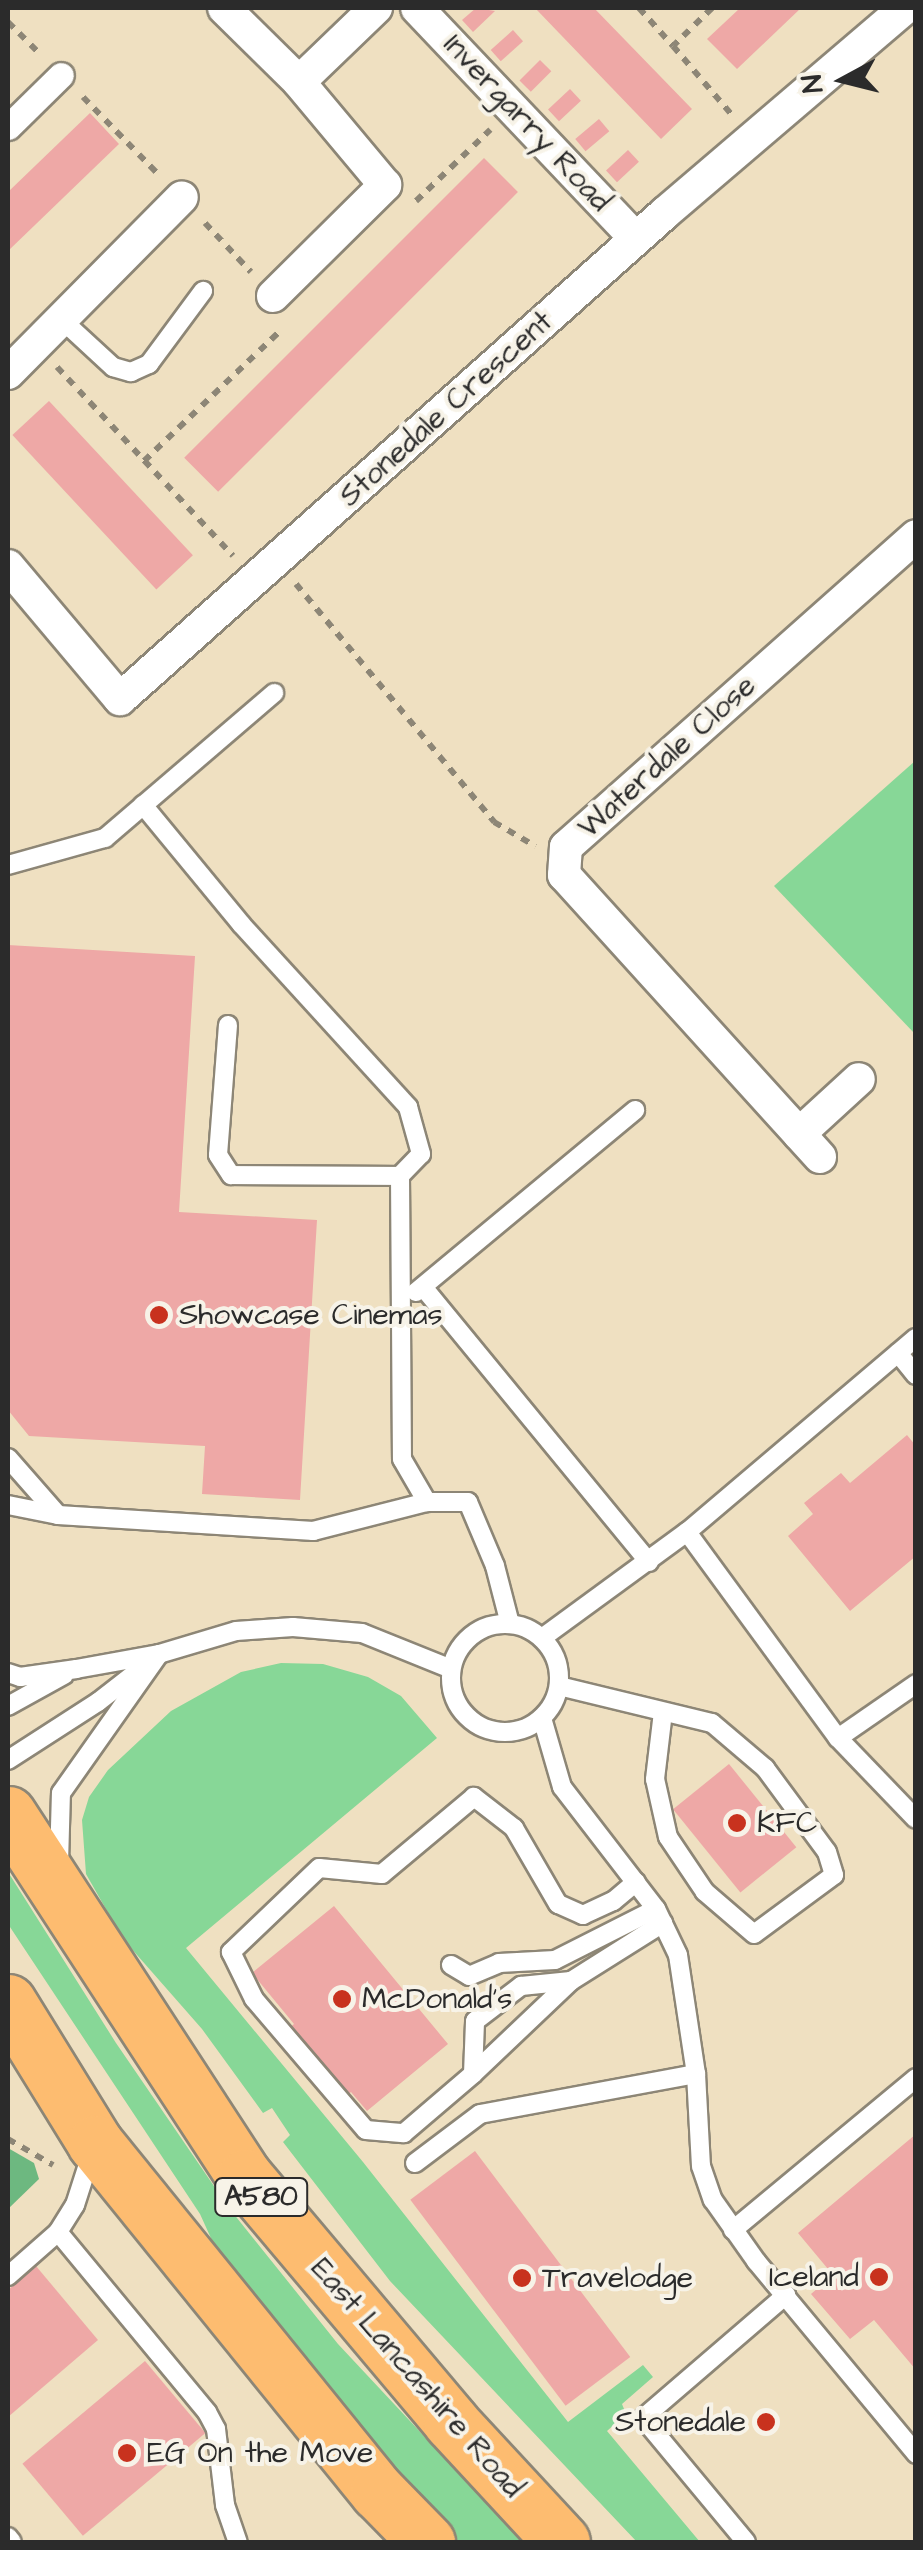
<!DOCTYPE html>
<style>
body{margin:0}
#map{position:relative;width:923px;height:2550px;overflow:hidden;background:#efe0c1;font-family:"Architects Daughter",sans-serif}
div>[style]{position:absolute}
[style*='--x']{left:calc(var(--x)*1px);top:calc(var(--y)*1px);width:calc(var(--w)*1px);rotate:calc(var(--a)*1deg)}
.green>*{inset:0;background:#87d797}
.forest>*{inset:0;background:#6db880}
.building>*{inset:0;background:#eea8a6;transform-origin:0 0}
.path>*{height:6px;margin-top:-3px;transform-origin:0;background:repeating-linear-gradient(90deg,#8d8676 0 8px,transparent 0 16px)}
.roads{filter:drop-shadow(2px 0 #8d8676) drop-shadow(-2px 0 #8d8676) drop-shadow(0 2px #8d8676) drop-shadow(0 -2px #8d8676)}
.service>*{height:18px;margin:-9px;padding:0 9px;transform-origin:9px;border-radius:9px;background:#fff}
.service>.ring{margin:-9px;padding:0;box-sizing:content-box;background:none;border:18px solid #fff;border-radius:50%}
.pedestrian>*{height:25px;margin:-12.5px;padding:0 12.5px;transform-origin:12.5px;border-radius:12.5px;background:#fff}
.minor>*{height:32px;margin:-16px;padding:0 16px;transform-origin:16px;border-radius:16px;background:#fff}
.trunk>*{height:55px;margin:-27.5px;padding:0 27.5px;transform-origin:27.5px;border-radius:27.5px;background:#fdbc70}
.dots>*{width:28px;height:28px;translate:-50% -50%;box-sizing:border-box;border:5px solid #f7f3e8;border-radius:50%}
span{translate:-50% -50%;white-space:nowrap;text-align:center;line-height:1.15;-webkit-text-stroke:8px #f7f3e8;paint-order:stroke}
.shield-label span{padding:2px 8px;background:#f7f3e8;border:2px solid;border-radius:8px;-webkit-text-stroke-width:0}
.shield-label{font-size:28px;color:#2b2b2b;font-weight:700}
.street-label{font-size:30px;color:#2b2b2b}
.poi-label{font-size:30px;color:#2b2b2b}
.left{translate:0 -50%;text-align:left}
.right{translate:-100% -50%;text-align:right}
.frame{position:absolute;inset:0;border:10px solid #2b2b2b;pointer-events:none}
.north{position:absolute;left:793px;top:30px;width:100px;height:100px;-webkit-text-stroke:8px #f7f3e8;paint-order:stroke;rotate:263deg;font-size:28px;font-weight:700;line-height:40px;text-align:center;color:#2b2b2b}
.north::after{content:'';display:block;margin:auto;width:35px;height:45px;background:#2b2b2b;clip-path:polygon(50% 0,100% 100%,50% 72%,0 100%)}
</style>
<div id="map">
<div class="green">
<i style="clip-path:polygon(915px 761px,915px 1034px,774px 886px)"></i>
<i style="clip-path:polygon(281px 1663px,323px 1664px,368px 1677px,401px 1696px,437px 1738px,186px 1948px,363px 2162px,568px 2422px,643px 2365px,653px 2377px,622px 2404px,626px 2414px,607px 2431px,700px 2542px,637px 2542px,390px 2281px,283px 2142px,290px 2135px,272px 2108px,263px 2113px,202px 2029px,123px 1939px,86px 1874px,82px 1820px,89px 1797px,108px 1770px,171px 1711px,241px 1672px)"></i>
<i style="clip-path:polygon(8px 1872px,116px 2043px,229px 2208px,338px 2344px,523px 2542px,453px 2542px,239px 2300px,200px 2214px,8px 1924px)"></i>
</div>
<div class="forest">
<i style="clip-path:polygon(8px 2148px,34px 2163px,39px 2179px,8px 2209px)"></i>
</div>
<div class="building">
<i style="clip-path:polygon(476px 8px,495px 11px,473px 32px,462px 20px)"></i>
<i style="clip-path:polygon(535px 8px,594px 8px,692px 109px,661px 139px)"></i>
<i style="clip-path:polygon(740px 8px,801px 8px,737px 69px,707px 39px)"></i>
<i style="left:513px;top:30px;width:15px;height:30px;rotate:48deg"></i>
<i style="left:540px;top:60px;width:16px;height:29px;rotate:45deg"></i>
<i style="left:570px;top:89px;width:16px;height:30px;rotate:47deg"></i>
<i style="clip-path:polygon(90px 113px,119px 144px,8px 251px,8px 192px)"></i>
<i style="left:599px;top:119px;width:16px;height:31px;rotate:50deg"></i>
<i style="left:628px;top:150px;width:16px;height:30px;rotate:47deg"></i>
<i style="left:484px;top:158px;width:48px;height:424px;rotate:45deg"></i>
<i style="left:49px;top:401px;width:211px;height:50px;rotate:47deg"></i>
<i style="clip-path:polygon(8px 945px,195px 956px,179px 1212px,317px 1220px,300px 1500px,202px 1494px,205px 1446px,29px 1436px,8px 1410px)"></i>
<i style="clip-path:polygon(907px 1435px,916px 1446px,916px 1556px,850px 1611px,788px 1536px,813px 1514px,804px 1503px,841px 1473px,850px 1483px)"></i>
<i style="left:729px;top:1764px;width:107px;height:72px;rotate:51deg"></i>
<i style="clip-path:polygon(334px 1906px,448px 2044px,367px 2111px,351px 2092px,343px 2098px,287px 2030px,294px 2024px,252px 1973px)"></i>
<i style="clip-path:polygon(916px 2134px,916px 2370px,874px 2320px,850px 2339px,811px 2294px,833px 2275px,798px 2233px)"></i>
<i style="left:475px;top:2151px;width:258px;height:81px;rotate:53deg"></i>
<i style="clip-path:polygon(36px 2266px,98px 2340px,8px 2417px,8px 2290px)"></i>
<i style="left:145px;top:2361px;width:94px;height:160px;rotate:50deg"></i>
</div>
<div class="path">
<i style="--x:639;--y:8;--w:51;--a:48.2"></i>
<i style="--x:712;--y:8;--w:54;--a:135.7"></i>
<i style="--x:673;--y:46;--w:89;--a:49.5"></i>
<i style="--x:8;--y:22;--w:44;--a:45"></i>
<i style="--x:83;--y:97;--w:107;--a:45.8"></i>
<i style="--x:416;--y:201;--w:103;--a:-43.8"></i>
<i style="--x:205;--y:223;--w:67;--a:46.8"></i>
<i style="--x:57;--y:367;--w:258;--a:47"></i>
<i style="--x:144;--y:461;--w:190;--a:-43.7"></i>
<i style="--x:296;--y:584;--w:310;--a:50.2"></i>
<i style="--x:494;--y:822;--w:48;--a:30.3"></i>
<i style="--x:8;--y:2139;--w:52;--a:30"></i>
</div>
<div class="roads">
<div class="service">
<i style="--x:61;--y:319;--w:71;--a:42.7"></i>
<i style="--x:113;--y:367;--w:19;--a:16"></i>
<i style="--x:131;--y:372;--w:20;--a:-24"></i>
<i style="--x:149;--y:364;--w:91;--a:-53.5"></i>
<i style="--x:143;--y:805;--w:154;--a:50.5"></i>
<i style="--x:241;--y:924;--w:248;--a:47.6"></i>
<i style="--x:408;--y:1107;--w:49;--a:74.5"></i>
<i style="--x:421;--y:1154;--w:30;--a:134"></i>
<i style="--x:400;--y:1176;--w:283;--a:89.6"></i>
<i style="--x:402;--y:1459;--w:50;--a:59.8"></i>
<i style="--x:8;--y:865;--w:101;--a:-15.6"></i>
<i style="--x:105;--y:838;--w:223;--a:-40.6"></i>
<i style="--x:228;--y:1025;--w:130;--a:94.4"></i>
<i style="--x:218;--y:1155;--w:24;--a:57"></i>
<i style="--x:231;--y:1175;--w:169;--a:0.3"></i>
<i style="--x:423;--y:1287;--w:356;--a:50.6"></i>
<i style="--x:416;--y:1292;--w:285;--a:-39.7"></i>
<i style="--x:898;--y:1353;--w:28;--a:51"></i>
<i style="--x:8;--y:1458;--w:76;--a:48.7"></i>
<i style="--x:8;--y:1505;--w:51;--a:11.3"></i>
<i style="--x:58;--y:1515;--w:256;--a:3.6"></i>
<i style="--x:313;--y:1531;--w:118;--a:-14.3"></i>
<i style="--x:427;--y:1502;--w:41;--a:0"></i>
<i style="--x:468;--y:1502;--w:69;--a:67.1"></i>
<i style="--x:495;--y:1566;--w:60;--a:75.5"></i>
<i style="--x:687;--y:1532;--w:300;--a:-40.3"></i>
<i class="ring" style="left:451px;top:1624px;width:90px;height:90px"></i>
<i style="--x:542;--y:1638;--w:180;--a:-36.2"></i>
<i style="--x:687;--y:1532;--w:255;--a:53.8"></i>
<i style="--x:838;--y:1738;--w:112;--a:46.1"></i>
<i style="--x:8;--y:1673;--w:13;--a:18"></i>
<i style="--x:20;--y:1677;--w:57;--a:-8.1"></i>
<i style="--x:76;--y:1669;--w:84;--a:-10.2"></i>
<i style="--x:159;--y:1654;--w:80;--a:-16.6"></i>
<i style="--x:236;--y:1631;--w:57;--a:-4"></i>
<i style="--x:293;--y:1627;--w:69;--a:5"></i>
<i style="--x:362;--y:1633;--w:96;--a:22"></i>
<i style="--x:559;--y:1686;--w:157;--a:13.6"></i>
<i style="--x:712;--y:1723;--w:70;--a:40.3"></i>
<i style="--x:765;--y:1768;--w:104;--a:53.6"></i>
<i style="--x:827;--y:1852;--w:24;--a:73"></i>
<i style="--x:834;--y:1875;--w:99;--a:143.6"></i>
<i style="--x:754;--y:1934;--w:65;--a:-139.4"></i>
<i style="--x:705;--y:1892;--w:66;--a:-123.9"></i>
<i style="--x:668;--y:1837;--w:59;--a:-102.6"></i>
<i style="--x:655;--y:1779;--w:67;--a:-83.2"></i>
<i style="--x:8;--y:1706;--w:64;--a:-29"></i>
<i style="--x:542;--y:1718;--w:72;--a:73.8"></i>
<i style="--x:562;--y:1787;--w:154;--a:52.4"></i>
<i style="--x:656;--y:1909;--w:51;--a:64.4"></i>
<i style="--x:678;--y:1955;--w:120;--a:81.4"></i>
<i style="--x:696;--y:2074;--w:92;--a:86.9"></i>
<i style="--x:701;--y:2166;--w:36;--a:71"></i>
<i style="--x:713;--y:2200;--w:75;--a:54.8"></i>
<i style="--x:756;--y:2261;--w:251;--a:50.3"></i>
<i style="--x:838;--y:1738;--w:95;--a:-34.7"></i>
<i style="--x:8;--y:1760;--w:107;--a:-32.8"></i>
<i style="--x:98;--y:1702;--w:57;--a:-37.9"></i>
<i style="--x:59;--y:1863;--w:70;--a:-88.4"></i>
<i style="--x:61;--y:1793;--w:170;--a:-54.8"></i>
<i style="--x:636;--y:1882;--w:30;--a:140"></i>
<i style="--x:613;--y:1901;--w:33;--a:155"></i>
<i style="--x:583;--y:1915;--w:27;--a:-156"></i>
<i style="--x:558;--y:1904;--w:88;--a:-120.1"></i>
<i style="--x:514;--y:1828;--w:51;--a:-142.2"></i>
<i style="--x:474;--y:1797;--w:120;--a:140.1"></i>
<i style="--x:382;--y:1874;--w:63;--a:-174.6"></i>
<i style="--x:319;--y:1868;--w:122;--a:136.3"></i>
<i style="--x:231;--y:1952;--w:52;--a:63.9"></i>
<i style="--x:254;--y:1999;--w:172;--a:49.5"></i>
<i style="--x:366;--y:2130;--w:38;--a:5"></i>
<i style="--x:404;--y:2133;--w:91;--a:-40.5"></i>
<i style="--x:473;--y:2074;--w:135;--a:-43.5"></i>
<i style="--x:571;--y:1981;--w:109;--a:-32.2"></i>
<i style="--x:451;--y:1965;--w:21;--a:31"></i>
<i style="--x:469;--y:1976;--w:33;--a:-23"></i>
<i style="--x:499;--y:1963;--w:56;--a:-3.1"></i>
<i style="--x:555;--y:1960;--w:113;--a:-26.8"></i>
<i style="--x:473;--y:2074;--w:53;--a:-87.8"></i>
<i style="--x:475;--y:2021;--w:58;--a:-37.3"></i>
<i style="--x:521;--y:1986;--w:50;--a:-5.7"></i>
<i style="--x:415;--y:2163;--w:81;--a:-37"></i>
<i style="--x:480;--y:2114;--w:220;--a:-10.5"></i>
<i style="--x:733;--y:2230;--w:238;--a:-39.7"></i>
<i style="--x:58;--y:2232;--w:234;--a:50.4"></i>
<i style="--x:207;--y:2412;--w:19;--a:62"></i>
<i style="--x:216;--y:2429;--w:77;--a:83.2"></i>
<i style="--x:225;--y:2505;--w:39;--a:71"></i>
<i style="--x:8;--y:2276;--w:67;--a:-41.3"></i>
<i style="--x:58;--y:2232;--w:32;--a:-58"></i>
<i style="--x:75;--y:2205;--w:56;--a:-72.2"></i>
<i style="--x:8;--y:2537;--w:6;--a:51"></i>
<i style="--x:746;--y:2542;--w:161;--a:-129.7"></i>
<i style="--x:643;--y:2418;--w:189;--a:-40.7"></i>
</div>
<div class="pedestrian">
<i style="--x:8;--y:127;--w:74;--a:-44.5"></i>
</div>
<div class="minor">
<i style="--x:224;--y:8;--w:105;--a:44.6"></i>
<i style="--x:417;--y:8;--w:318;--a:46.5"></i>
<i style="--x:273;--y:296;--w:158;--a:-44.7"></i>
<i style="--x:385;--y:185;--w:134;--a:-129.9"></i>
<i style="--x:299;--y:82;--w:107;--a:-43.9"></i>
<i style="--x:8;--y:373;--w:247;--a:-45.3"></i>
<i style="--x:8;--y:566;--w:174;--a:49.9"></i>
<i style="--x:120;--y:699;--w:730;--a:-41.72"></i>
<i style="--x:665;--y:213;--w:316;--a:-40.5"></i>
<i style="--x:799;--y:1134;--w:81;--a:-42.5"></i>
<i style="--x:820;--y:1157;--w:381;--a:-132.2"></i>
<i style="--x:564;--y:875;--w:28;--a:-86"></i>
<i style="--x:566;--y:847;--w:468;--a:-41.6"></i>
</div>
<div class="trunk">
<i style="--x:8;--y:1814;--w:434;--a:56.9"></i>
<i style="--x:245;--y:2177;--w:320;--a:49.9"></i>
<i style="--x:451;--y:2422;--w:163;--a:47.2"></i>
<i style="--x:8;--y:2002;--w:166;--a:58.3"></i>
<i style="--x:95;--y:2143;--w:449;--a:51"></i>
<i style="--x:378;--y:2492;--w:70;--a:45.6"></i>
</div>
</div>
<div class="dots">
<i style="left:159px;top:1315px;background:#c8321e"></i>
<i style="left:737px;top:1823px;background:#c8321e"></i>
<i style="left:342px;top:1999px;background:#c8321e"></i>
<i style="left:879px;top:2277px;background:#c8321e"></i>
<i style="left:522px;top:2278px;background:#c8321e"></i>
<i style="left:766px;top:2422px;background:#c8321e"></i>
<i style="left:127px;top:2453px;background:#c8321e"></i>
</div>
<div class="shield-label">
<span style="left:261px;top:2197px">A580</span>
</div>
<div class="street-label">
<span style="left:527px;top:123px;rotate:47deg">Invergarry Road</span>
<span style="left:446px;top:409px;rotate:-42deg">Stonedale Crescent</span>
<span style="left:667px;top:757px;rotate:-42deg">Waterdale Close</span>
<span style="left:417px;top:2378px;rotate:49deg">East Lancashire Road</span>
</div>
<div class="poi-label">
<span class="left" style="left:179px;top:1315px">Showcase Cinemas</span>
<span class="left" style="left:757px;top:1823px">KFC</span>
<span class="left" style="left:362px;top:1999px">McDonald's</span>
<span class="right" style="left:859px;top:2277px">Iceland</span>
<span class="left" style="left:542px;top:2278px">Travelodge</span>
<span class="right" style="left:746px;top:2422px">Stonedale</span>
<span class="left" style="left:147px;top:2453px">EG On the Move</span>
</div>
<div class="frame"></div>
<div class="north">N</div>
</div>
